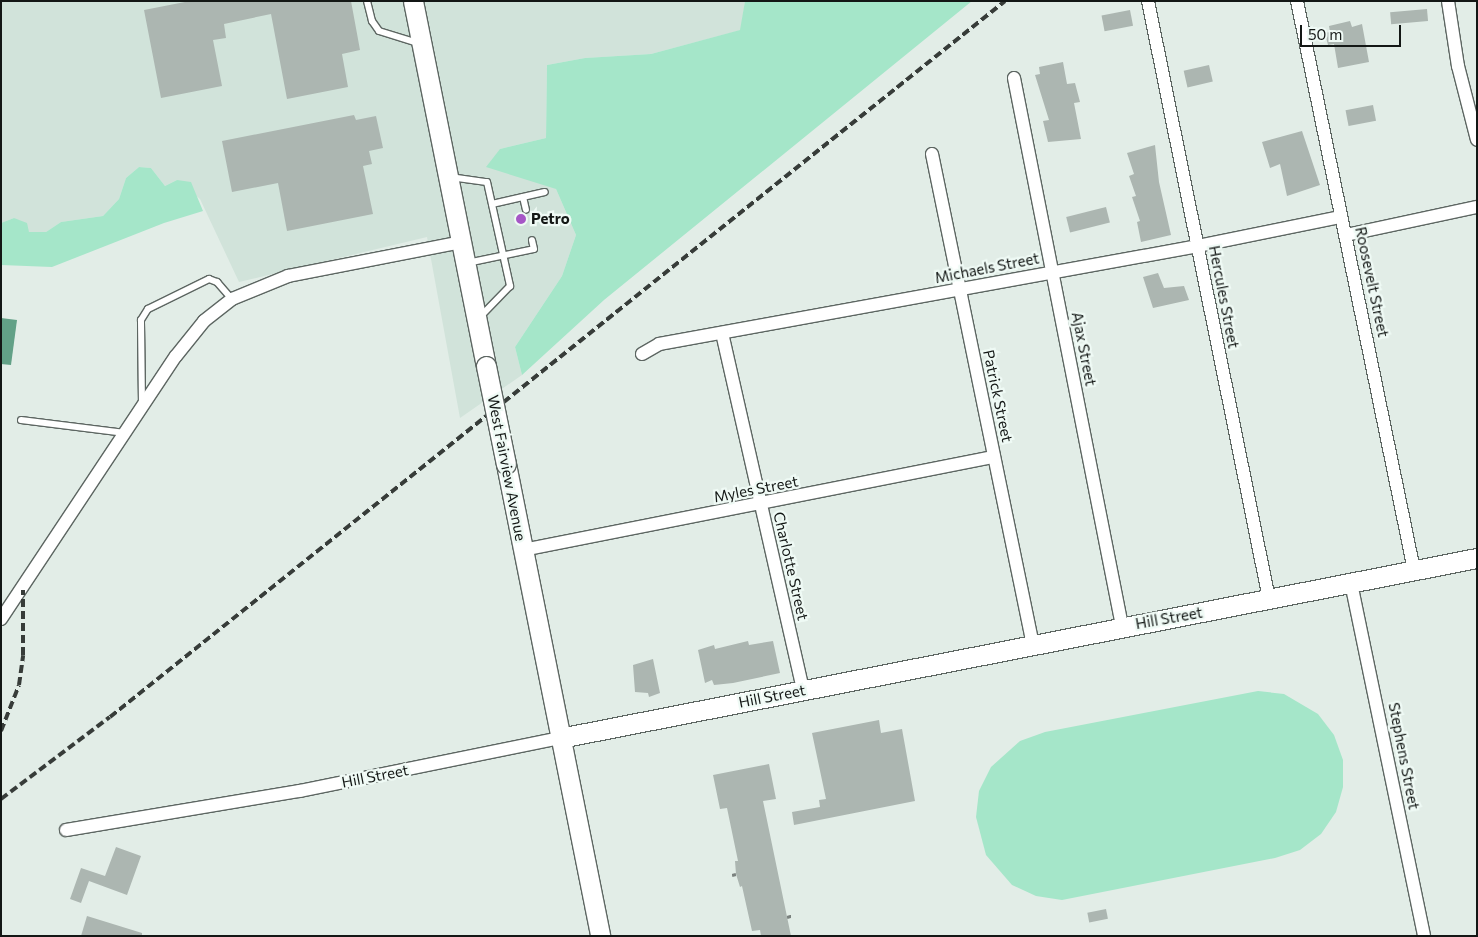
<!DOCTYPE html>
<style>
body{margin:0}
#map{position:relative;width:1478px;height:937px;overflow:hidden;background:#e2ede7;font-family:Commissioner,sans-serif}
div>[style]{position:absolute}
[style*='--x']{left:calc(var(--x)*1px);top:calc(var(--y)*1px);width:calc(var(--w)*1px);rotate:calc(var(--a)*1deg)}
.built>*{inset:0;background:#d1e3da}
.green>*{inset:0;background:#a5e6c9}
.water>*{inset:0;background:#62a187}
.building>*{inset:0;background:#acb6b1;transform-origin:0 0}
.path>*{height:2.5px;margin-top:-1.25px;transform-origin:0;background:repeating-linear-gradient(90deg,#7a817e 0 4px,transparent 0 8px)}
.roads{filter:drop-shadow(1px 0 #5d6662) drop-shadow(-1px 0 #5d6662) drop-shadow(0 1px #5d6662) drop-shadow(0 -1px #5d6662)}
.lane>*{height:6px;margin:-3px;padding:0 3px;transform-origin:3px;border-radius:3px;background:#fff}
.street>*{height:12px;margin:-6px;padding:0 6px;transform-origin:6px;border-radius:6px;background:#fff}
.secondary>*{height:19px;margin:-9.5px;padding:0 9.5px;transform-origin:9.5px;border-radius:9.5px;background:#fff}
.rail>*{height:4px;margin-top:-2px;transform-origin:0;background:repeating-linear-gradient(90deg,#373c39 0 8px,transparent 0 12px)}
.bridges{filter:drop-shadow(1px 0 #5d6662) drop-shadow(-1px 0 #5d6662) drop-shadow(0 1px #5d6662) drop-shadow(0 -1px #5d6662)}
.secondary-bridge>*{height:19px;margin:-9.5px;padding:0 9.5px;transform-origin:9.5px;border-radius:9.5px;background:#fff}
.dots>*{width:14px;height:14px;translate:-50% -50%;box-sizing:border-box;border:2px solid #effaf5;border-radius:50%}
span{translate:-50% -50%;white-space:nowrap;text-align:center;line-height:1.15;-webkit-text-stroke:4.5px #effaf5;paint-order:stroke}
.poi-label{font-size:15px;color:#131715;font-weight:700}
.left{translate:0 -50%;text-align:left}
.street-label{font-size:15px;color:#131715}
.frame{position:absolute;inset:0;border:2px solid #131715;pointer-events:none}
.scale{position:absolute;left:1300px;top:25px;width:101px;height:22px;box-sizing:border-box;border:2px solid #131715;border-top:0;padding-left:6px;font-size:15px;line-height:18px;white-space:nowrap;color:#131715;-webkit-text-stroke:4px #effaf5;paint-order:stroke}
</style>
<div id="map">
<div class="built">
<i style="clip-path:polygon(1px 1px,745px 1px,741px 30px,651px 54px,585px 58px,547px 65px,546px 138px,500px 149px,556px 189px,576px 235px,562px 276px,515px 347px,522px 375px,460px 418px,427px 237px,239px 282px,200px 199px,177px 180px,165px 186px,151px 168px,139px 167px,126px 178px,119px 199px,103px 216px,61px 222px,46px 232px,29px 232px,14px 218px,1px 223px)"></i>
</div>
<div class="green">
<i style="clip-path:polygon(745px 1px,972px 1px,604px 300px,522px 375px,515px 347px,562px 276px,576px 235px,556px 189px,486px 167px,500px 149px,546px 138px,547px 65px,585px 58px,651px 54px,740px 30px)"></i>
<i style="clip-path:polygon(139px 167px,151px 168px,165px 186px,177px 180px,191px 182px,203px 211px,164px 223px,52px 267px,1px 265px,1px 223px,14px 218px,27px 223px,29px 232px,46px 232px,61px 222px,103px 216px,119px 199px,126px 178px)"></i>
<i style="clip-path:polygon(1258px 691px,1284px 694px,1318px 714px,1334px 735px,1343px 760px,1343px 787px,1336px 812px,1321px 834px,1300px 850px,1275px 858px,1062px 900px,1036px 896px,1012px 885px,986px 855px,976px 817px,979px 791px,991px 767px,1020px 741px,1045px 732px)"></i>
</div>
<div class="water">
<i style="clip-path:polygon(1px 318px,17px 320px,11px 365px,1px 364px)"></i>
</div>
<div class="building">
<i style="clip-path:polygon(190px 1px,351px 1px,360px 50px,342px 54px,348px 87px,287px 99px,271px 14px,224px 24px,226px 38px,213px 40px,222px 86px,161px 98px,144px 10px)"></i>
<i style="left:1427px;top:9px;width:12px;height:37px;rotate:85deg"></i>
<i style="left:1130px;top:10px;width:16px;height:29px;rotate:79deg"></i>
<i style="clip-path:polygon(1350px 21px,1352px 27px,1362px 24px,1369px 62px,1338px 68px,1334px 44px,1328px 45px,1325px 33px,1330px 32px,1329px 26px)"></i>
<i style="clip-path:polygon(1063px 62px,1067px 84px,1075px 83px,1080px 102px,1074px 103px,1081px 139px,1048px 142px,1043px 121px,1049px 120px,1035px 75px,1040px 74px,1039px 67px)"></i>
<i style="left:1209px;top:65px;width:17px;height:26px;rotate:77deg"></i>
<i style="left:1373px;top:105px;width:16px;height:28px;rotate:79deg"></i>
<i style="clip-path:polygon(354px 115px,356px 120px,376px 116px,383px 148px,369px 151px,372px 164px,363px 166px,373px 214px,287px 231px,278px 183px,232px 192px,222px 141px)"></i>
<i style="clip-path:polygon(1302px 131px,1320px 185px,1287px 196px,1280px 164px,1270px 168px,1262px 142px)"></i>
<i style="clip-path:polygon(1155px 145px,1159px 182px,1171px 235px,1141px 242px,1137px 222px,1140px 221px,1132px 197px,1136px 196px,1129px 176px,1134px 174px,1127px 153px)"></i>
<i style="left:1106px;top:207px;width:16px;height:41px;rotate:76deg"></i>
<i style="clip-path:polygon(1158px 273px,1164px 288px,1184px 286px,1189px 300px,1153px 308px,1143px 277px)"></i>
<i style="clip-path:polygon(748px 641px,749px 645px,773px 641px,780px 673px,733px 683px,714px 685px,712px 680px,705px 683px,698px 650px,714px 645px,715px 649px)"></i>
<i style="clip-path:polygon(653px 659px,660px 693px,649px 697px,648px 693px,635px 692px,633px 665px)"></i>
<i style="clip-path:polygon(879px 720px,881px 733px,902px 729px,915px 801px,794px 825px,792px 812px,820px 807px,819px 800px,826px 799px,812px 733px)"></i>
<i style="clip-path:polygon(769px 764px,776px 799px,763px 801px,791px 936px,761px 936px,760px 930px,752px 931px,742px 886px,740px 887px,736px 874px,735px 861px,738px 861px,727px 808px,720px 809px,713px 775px)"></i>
<i style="clip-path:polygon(116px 847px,141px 856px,127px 895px,89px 881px,81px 903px,70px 899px,81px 868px,105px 876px)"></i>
<i style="left:1106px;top:909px;width:10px;height:19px;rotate:79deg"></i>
<i style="clip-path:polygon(87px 916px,142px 933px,142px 936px,81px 936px)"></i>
</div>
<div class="path">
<i style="--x:732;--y:875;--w:4;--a:-14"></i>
<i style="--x:787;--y:917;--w:7;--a:-16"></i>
</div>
<div class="roads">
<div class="lane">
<i style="--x:367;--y:1;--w:21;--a:76"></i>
<i style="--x:372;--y:21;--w:12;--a:55"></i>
<i style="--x:379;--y:31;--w:41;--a:17.1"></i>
<i style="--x:450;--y:177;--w:37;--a:8"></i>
<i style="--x:487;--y:182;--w:107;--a:77.5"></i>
<i style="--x:510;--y:286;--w:43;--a:134.1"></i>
<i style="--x:523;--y:197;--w:13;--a:77"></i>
<i style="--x:492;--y:204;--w:54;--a:-12.8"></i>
<i style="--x:467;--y:263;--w:68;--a:-11.8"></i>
<i style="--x:534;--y:249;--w:9;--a:-103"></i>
<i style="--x:142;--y:404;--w:84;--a:-90.7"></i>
<i style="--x:141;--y:320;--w:13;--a:-58"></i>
<i style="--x:148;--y:309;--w:68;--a:-26.2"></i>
<i style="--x:209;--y:279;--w:9;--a:21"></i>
<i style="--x:217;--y:282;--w:23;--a:49"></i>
<i style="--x:21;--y:420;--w:105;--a:7.1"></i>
</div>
<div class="street">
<i style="--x:1148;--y:1;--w:610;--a:78.56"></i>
<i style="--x:1297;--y:1;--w:581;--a:78.38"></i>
<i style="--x:1448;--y:1;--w:66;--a:81.3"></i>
<i style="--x:1458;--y:66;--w:76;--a:75.6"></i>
<i style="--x:1014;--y:78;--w:559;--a:78.85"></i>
<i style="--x:932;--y:154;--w:501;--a:78.38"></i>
<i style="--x:1346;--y:235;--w:134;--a:-12.1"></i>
<i style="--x:722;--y:333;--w:366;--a:77.2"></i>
<i style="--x:642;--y:354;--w:20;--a:-30"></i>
<i style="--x:659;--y:344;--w:548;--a:-10.3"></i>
<i style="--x:1198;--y:246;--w:146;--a:-11.5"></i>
<i style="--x:523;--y:550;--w:480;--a:-11.2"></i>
<i style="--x:1351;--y:583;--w:360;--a:78.3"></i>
<i style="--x:1;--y:619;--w:316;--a:-56.4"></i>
<i style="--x:176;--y:356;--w:45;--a:-51.3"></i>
<i style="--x:204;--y:321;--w:36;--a:-38"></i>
<i style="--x:232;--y:299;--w:61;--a:-22.3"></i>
<i style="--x:288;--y:276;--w:177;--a:-11.1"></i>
<i style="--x:66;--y:830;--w:237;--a:-9.5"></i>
<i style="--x:300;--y:791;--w:265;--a:-11.5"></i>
</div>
<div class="secondary">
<i style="--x:413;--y:1;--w:372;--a:78.7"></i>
<i style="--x:506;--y:464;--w:481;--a:78.7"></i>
<i style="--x:560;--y:738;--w:934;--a:-11.11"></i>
</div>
</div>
<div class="rail">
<i style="--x:1;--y:731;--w:49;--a:-68.6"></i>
<i style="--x:19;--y:685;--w:30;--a:-82"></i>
<i style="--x:23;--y:655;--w:65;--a:-90"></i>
<i style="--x:1;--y:799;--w:136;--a:-37"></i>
<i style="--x:110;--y:717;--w:1146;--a:-38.66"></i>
</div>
<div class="bridges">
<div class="secondary-bridge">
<i style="--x:486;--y:366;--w:100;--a:78.5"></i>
</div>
</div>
<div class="dots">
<i style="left:521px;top:219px;background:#a656c6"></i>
</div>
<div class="poi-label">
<span class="left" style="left:531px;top:219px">Petro</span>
</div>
<div class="street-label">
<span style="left:987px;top:268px;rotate:-11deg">Michaels Street</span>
<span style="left:1372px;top:282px;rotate:78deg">Roosevelt Street</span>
<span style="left:1224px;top:297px;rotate:79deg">Hercules Street</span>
<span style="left:1084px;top:349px;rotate:79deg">Ajax Street</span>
<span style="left:998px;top:396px;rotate:78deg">Patrick Street</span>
<span style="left:507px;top:468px;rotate:79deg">West Fairview Avenue</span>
<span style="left:756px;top:489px;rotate:-11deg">Myles Street</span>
<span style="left:791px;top:566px;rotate:77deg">Charlotte Street</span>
<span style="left:1169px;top:618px;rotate:-10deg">Hill Street</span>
<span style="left:772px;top:696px;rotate:-11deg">Hill Street</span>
<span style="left:1404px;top:756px;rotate:79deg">Stephens Street</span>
<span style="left:375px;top:776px;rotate:-11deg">Hill Street</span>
</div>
<div class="frame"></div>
<div class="scale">50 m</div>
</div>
